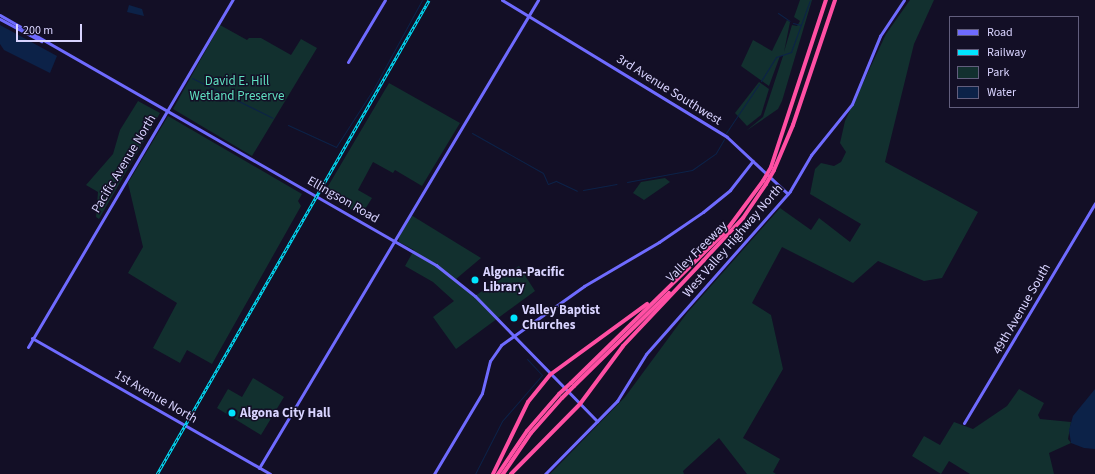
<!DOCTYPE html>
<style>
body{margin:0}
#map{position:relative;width:1095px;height:474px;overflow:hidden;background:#130f26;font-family:"Source Sans 3",sans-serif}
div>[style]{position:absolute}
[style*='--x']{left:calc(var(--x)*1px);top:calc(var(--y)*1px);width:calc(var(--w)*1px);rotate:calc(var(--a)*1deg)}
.green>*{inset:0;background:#12302f}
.water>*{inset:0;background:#0c2248}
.stream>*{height:1px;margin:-0.5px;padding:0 0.5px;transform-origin:0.5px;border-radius:0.5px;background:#0c2248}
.secondary>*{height:3px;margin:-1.5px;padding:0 1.5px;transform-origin:1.5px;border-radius:1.5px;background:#6f6bff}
.highway>*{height:4px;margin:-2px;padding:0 2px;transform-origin:2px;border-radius:2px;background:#ff4fa3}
.rail>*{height:2.5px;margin-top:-1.25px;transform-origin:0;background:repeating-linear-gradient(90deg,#130f26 0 3px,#00e5ff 0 6px);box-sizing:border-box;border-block:1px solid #00e5ff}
.highway-bridge>*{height:4px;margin:-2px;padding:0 2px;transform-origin:2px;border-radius:2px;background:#ff4fa3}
.dots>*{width:11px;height:11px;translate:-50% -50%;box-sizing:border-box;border:2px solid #130f26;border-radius:50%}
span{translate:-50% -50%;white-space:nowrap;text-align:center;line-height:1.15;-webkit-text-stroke:3px #130f26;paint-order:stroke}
.park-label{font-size:13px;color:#5fe0c0}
.street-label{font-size:13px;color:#d9d4ff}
.poi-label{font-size:13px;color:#d9d4ff;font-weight:700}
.left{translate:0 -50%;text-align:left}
.legend{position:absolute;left:949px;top:16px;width:130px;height:92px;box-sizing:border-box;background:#130f26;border:1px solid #625e7d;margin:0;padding:5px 7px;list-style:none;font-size:12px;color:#d9d4ff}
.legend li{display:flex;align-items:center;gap:8px;height:20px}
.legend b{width:20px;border:1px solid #625e7d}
.scale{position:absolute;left:16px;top:24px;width:66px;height:18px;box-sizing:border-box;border:2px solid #d9d4ff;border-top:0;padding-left:5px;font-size:12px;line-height:14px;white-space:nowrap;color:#d9d4ff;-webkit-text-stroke:3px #130f26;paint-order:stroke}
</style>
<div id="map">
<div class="green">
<i style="clip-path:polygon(800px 0,812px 0,782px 101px,778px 109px,746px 131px,763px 117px,783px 56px,780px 56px,769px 86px,741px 66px,753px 40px,772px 51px,787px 20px,790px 22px,784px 52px,792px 25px,797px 26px,800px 21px,794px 17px)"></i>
<i style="clip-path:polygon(910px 0,934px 0,914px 44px,885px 162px,978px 212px,942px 278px,924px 281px,878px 261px,853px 283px,782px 247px,752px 303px,771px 315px,783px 369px,743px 438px,780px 459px,773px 472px,776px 474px,747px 474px,719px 438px,683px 471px,684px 474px,550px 474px,625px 397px,687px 313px,780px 208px,811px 230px,819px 218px,850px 242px,861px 224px,810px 194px,815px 169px,821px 163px,834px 166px,841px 162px,846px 152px,840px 143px,845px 121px,886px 34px)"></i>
<i style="clip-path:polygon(220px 25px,247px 40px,249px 38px,261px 38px,291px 55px,301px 39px,317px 48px,252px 156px,173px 109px)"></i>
<i style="clip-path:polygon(759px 82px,769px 89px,761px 115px,747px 126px,735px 113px)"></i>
<i style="clip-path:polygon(389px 83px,460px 123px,422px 186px,395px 170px,393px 173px,373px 162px,358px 190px,372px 198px,362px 214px,371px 221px,324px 193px)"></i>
<i style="clip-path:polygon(138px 101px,160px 113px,99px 219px,96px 217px,98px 192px,86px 185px,113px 154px,120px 130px)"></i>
<i style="clip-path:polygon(168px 116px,302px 194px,298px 201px,301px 206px,212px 364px,187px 350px,180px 363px,153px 348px,177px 303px,128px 273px,143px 247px,128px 183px)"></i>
<i style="clip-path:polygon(665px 178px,670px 182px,644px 200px,633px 193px,641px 182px)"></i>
<i style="clip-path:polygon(411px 215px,481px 258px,456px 279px,475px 296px,519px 266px,535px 291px,456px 349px,433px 317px,454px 301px,433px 282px,405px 266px,414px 250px,399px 242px,399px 237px)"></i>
<i style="clip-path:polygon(253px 378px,284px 397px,261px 435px,217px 408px,228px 389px,242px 397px)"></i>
<i style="clip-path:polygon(1019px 389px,1044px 403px,1038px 415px,1040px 419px,1071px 422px,1068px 439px,1071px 443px,1049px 453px,1054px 474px,970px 474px,949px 461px,941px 474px,912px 456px,924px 436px,940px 445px,954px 422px,973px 429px,1007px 406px)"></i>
</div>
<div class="water">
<i style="clip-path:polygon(129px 5px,142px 9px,144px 16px,127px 12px)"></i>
<i style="clip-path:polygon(0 25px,57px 56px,50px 73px,4px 50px,0 44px)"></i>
<i style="clip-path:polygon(1095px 389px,1095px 449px,1084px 448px,1071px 443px,1069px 430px,1073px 416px)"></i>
</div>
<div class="stream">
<i style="--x:778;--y:13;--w:14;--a:34"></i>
<i style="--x:793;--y:23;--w:8;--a:14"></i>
<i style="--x:192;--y:78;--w:90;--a:26.3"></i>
<i style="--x:761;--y:81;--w:28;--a:-58"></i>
<i style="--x:776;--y:57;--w:16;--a:-18"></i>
<i style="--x:791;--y:52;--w:55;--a:-69.9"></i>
<i style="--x:288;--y:125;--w:53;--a:24.6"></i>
<i style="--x:336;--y:147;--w:70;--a:-57.2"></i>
<i style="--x:374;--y:88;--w:100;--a:-61.4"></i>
<i style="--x:472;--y:133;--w:81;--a:29.4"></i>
<i style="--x:543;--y:173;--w:12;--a:66"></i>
<i style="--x:548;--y:184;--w:9;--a:-21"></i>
<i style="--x:556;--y:181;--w:23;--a:25"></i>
<i style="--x:726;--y:133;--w:59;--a:-56"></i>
<i style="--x:627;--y:182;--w:66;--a:-10.5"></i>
<i style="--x:692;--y:170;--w:29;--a:-35"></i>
<i style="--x:716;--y:153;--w:16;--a:-60"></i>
<i style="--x:583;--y:190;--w:34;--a:-10"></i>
<i style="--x:475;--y:474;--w:59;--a:-63"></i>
<i style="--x:502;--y:421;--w:61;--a:-49"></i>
<i style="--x:542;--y:375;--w:22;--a:-133"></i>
</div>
<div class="secondary">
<i style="--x:502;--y:0;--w:263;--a:31.3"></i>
<i style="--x:727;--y:137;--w:83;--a:43.1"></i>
<i style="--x:0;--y:15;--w:503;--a:29.83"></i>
<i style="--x:436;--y:265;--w:50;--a:38.5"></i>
<i style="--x:475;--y:296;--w:175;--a:45.7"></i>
<i style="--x:0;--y:19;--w:47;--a:28.2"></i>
<i style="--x:348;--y:62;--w:72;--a:-59.2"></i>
<i style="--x:32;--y:338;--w:274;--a:29.7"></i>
<i style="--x:28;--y:347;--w:403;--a:-59.5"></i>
<i style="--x:964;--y:423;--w:256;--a:-59.2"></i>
<i style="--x:259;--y:468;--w:545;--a:-59.2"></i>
<i style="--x:434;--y:474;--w:94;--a:-59.3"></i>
<i style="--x:482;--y:393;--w:33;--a:-76"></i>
<i style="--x:490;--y:361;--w:19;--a:-55"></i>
<i style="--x:501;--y:345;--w:102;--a:-35.4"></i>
<i style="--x:584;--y:286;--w:87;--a:-30.4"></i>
<i style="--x:659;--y:242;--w:53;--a:-34.3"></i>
<i style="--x:703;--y:212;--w:35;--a:-39"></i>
<i style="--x:730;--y:190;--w:37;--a:-52"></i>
<i style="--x:545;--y:474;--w:103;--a:-45.4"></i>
<i style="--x:617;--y:401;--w:55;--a:-58.3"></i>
<i style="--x:646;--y:354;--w:217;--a:-48.5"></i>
<i style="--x:790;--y:191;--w:42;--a:-59.7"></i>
<i style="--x:811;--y:155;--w:65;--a:-51.2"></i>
<i style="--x:852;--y:104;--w:74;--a:-67.6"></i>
<i style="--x:880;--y:36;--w:43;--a:-56.3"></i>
</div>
<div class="highway">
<i style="--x:771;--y:167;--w:176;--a:-71.8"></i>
<i style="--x:774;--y:170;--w:49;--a:-67.1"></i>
<i style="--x:793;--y:125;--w:132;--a:-71.4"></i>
<i style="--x:703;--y:261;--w:59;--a:-47.1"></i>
<i style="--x:743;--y:218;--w:41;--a:-55.9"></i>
<i style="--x:571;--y:383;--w:217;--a:-44.4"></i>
<i style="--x:726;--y:231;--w:62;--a:-53.5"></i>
<i style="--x:574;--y:386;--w:133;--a:-44.4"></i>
<i style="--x:493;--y:474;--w:80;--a:-64.1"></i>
<i style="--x:528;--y:402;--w:36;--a:-51"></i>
<i style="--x:551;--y:374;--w:119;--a:-36.1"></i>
<i style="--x:498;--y:474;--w:52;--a:-56"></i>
<i style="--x:527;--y:431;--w:49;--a:-49.1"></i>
<i style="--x:503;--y:474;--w:50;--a:-55.7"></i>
<i style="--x:531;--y:433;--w:47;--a:-48.5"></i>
<i style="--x:511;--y:474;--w:98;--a:-45.4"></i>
<i style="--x:580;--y:404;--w:72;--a:-53.4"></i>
<i style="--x:623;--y:346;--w:118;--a:-46.7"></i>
</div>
<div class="rail">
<i style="--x:157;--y:474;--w:546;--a:-60.15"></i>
</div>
<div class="highway-bridge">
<i style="--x:763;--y:181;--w:16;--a:-60"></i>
<i style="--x:766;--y:184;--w:16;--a:-60"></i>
<i style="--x:559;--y:394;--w:16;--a:-43"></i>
<i style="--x:562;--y:398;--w:17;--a:-45"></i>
</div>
<div class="dots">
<i style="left:475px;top:280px;background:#00e5ff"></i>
<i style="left:514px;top:318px;background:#00e5ff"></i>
<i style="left:232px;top:413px;background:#00e5ff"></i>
</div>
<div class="park-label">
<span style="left:237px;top:89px">David E. Hill<br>Wetland Preserve</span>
</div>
<div class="street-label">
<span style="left:669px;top:90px;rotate:32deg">3rd Avenue Southwest</span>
<span style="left:124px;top:164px;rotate:-59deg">Pacific Avenue North</span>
<span style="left:343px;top:200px;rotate:30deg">Ellingson Road</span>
<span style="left:733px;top:241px;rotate:-49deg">West Valley Highway North</span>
<span style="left:697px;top:252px;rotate:-45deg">Valley Freeway</span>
<span style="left:1022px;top:309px;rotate:-60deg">49th Avenue South</span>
<span style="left:156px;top:397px;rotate:30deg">1st Avenue North</span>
</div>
<div class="poi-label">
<span class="left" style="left:483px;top:280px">Algona-Pacific<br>Library</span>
<span class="left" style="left:522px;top:318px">Valley Baptist<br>Churches</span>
<span class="left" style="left:240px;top:413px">Algona City Hall</span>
</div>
<ul class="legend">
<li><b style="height:5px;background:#6f6bff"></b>Road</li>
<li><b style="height:5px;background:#00e5ff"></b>Railway</li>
<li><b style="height:11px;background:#12302f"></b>Park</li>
<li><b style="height:11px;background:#0c2248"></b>Water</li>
</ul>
<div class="scale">200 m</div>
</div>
